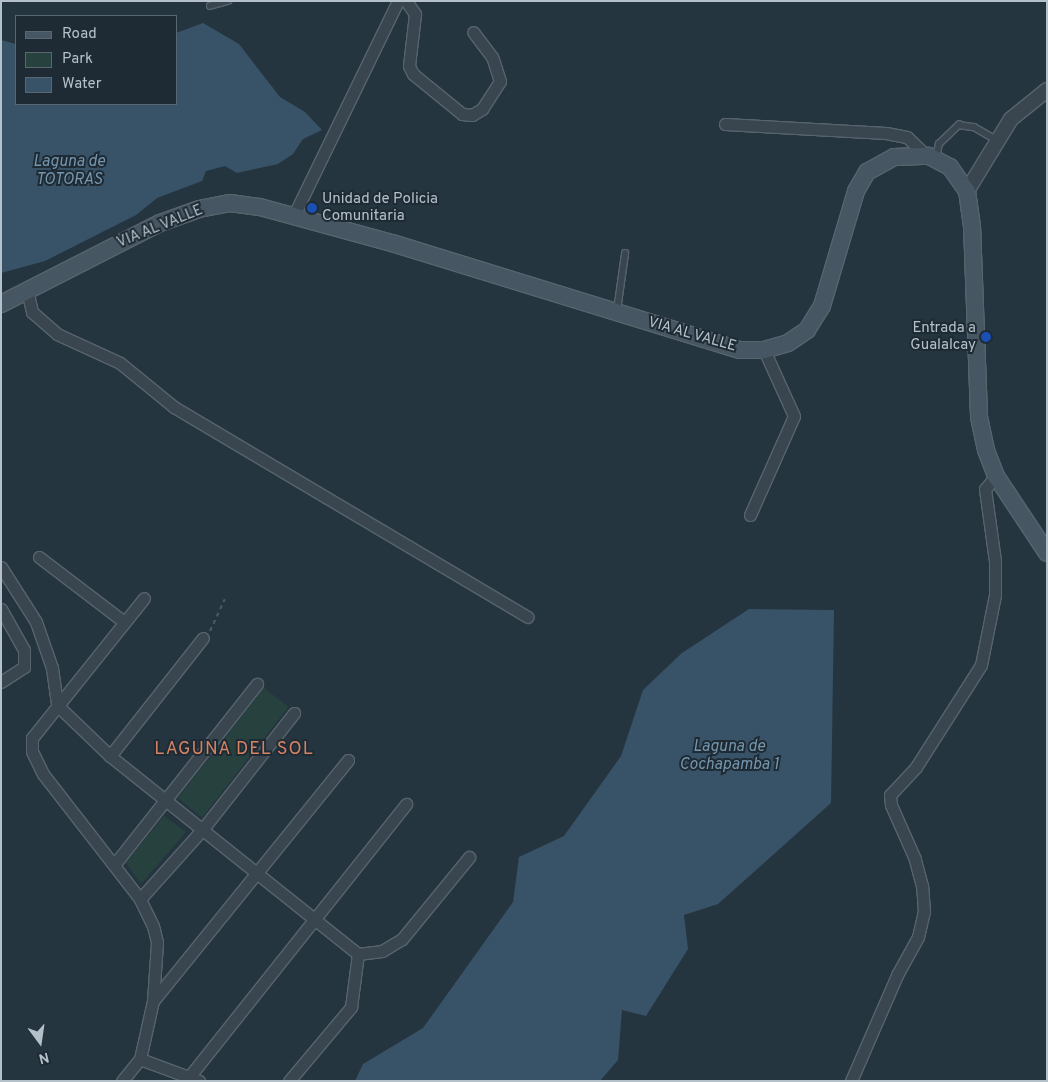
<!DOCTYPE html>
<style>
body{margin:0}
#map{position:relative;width:1048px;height:1082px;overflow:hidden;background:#253540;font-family:Overpass,sans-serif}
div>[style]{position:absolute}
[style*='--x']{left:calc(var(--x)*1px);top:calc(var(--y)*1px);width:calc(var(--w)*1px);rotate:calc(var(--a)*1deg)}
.green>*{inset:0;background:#27413f;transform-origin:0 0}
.water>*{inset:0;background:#385367}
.path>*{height:2px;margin-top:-1px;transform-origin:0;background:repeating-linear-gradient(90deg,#475e5d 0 4px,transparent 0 8px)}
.roads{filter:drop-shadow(1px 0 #57646d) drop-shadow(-1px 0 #57646d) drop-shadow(0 1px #57646d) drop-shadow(0 -1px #57646d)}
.service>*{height:5.5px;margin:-2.75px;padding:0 2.75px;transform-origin:2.75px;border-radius:2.75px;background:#39464f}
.minor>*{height:11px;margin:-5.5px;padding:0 5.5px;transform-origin:5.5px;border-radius:5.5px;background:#39464f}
.tertiary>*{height:14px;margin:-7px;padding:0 7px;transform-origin:7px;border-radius:7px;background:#39464f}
.secondary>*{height:16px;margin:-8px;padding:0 8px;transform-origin:8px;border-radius:8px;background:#475663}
.dots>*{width:14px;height:14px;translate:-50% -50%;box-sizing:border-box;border:2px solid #1e2b35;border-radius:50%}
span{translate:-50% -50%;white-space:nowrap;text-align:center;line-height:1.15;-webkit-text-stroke:4px #1e2b35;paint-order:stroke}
.poi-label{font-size:15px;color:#b5c1ca}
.left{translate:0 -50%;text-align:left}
.right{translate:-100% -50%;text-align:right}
.street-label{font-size:15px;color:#b5c1ca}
.water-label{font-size:16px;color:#7596ad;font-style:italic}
.quarter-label{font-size:18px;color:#d68364;letter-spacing:1px}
.frame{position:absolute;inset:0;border:2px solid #b5c1ca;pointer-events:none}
.legend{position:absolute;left:15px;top:15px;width:162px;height:90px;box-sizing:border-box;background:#1e2b35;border:1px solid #5a6771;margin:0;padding:6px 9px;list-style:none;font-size:15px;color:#b5c1ca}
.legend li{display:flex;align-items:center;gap:10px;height:25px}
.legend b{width:25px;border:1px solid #5a6771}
.north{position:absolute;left:15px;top:1017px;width:50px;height:50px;-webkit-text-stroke:4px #1e2b35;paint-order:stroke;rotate:166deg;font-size:14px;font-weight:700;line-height:20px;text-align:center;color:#b5c1ca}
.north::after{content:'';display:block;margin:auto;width:18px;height:22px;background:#b5c1ca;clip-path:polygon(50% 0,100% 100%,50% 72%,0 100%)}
</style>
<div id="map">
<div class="green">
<i style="left:264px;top:688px;width:31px;height:140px;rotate:38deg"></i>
<i style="clip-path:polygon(164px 816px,186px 832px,141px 884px,126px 863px)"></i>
</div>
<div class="water">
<i style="clip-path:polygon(203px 23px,239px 44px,280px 97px,305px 112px,322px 130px,303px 139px,293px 154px,278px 164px,237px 173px,225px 166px,206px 171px,202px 181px,157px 198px,136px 215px,45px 261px,1px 273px,1px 40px,16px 44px,16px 104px,176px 104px,176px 33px)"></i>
<i style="clip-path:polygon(749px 609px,834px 610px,831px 803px,718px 904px,684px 915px,688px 949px,646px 1016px,622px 1010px,618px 1060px,600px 1081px,355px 1081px,363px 1064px,423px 1028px,513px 902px,519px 857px,564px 836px,621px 756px,643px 690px,682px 653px)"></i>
</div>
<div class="path">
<i style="--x:210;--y:631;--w:35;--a:-65"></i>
</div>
<div class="roads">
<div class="service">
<i style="--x:210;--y:6;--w:19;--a:-16"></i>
<i style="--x:936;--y:159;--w:15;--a:-79"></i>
<i style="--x:939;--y:144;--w:28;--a:-44"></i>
<i style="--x:959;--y:125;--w:15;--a:8"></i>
<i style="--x:974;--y:127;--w:24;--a:30"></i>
<i style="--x:617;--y:311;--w:58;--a:-82"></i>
</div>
<div class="minor">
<i style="--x:406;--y:1;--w:16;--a:55"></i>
<i style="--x:415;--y:14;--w:52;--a:96.6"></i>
<i style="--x:409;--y:66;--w:9;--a:63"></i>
<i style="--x:413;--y:74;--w:63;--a:39.2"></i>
<i style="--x:462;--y:114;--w:10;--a:6"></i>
<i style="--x:472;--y:115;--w:12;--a:-31"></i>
<i style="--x:482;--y:109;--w:33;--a:-57"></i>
<i style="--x:500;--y:81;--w:25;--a:-108"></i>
<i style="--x:492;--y:57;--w:31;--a:-127"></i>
<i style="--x:725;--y:124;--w:161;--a:3.2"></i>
<i style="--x:886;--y:133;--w:21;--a:11"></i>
<i style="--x:907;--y:137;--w:28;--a:44"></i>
<i style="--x:293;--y:217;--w:240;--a:-64.1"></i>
<i style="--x:27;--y:290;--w:23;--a:77"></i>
<i style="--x:32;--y:312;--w:33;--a:41"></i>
<i style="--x:57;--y:334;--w:69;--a:24.7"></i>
<i style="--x:120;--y:363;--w:70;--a:39.2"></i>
<i style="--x:174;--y:407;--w:411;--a:30.7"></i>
<i style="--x:750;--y:515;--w:108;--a:-66"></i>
<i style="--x:794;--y:416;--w:72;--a:-114.4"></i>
<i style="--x:39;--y:557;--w:107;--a:37.4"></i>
<i style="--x:1;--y:567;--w:65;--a:57.5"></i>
<i style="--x:36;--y:622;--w:49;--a:70.8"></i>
<i style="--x:52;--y:668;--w:37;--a:82"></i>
<i style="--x:57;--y:705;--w:74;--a:43.9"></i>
<i style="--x:110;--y:756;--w:317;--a:38.6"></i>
<i style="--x:1;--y:609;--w:47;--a:60.7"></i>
<i style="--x:24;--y:650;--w:17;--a:90"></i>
<i style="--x:24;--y:667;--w:27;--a:147"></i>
<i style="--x:110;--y:756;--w:150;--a:-51.8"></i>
<i style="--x:114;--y:865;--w:231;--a:-51.7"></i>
<i style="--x:140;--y:899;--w:93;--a:-48.1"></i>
<i style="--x:202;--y:830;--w:149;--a:-51.8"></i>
<i style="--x:153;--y:1001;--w:310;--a:-51"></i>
<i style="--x:140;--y:1059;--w:63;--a:20.4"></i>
<i style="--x:189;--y:1077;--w:349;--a:-51.5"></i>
<i style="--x:122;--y:1081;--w:28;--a:-51"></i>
<i style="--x:140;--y:1059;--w:59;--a:-77.4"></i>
<i style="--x:153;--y:1001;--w:59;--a:-86.1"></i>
<i style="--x:157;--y:942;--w:16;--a:-104"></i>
<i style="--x:153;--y:926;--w:30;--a:-116"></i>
<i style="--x:140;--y:899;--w:158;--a:-127.8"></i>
<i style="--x:43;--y:774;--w:25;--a:-116"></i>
<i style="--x:32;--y:751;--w:13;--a:-90"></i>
<i style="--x:32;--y:738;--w:179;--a:-51.3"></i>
<i style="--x:289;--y:1081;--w:97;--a:-50"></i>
<i style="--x:351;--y:1007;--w:53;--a:-82.5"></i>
<i style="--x:358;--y:954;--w:24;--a:-7"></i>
<i style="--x:382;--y:951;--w:23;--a:-31"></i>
<i style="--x:402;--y:939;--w:106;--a:-50.7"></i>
<i style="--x:851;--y:1081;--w:116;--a:-66.5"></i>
<i style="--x:897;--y:975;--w:43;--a:-61.1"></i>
<i style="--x:918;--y:937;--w:26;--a:-77"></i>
<i style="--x:924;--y:912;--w:26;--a:-94"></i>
<i style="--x:922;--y:886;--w:28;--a:-105"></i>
<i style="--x:915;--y:859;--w:59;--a:-114"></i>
<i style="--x:891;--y:805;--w:10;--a:-96"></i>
<i style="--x:890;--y:795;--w:38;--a:-47"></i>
<i style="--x:916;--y:767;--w:121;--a:-57.5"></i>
<i style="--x:981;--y:665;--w:71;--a:-78.7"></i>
<i style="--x:995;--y:595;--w:34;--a:-90"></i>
<i style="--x:995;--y:561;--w:73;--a:-97.9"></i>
<i style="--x:985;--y:489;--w:17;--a:-50"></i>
</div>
<div class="tertiary">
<i style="--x:967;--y:191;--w:84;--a:-58.6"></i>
<i style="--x:1011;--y:119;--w:46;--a:-38.9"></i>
</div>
<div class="secondary">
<i style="--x:1;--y:304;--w:178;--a:-27"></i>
<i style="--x:160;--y:223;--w:41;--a:-19.7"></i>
<i style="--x:199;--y:209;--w:32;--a:-11"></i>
<i style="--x:230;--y:203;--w:30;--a:8"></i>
<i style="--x:260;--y:207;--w:137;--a:15.3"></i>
<i style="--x:392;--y:243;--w:364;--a:17.1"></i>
<i style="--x:740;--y:350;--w:24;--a:0"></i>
<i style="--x:764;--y:350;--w:25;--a:-16"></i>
<i style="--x:788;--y:343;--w:23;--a:-34"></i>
<i style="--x:807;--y:330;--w:28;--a:-58"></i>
<i style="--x:822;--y:306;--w:120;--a:-73.5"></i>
<i style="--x:856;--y:191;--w:22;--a:-60"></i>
<i style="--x:867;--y:172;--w:31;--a:-29"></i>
<i style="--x:894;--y:157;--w:35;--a:-2"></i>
<i style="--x:929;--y:156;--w:24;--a:28"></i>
<i style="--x:950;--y:167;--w:29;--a:55"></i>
<i style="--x:967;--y:191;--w:34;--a:82"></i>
<i style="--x:972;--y:225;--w:192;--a:87.9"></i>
<i style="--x:979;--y:417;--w:34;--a:78"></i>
<i style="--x:986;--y:450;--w:28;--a:69"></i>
<i style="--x:996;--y:476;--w:92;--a:56.5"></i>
</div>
</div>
<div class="dots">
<i style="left:312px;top:208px;background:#1a4fb4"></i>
<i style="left:986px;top:337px;background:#1a4fb4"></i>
</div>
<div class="poi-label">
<span class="left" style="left:322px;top:208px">Unidad de Policia<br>Comunitaria</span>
<span class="right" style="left:976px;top:337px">Entrada a<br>Gualalcay</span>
</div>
<div class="street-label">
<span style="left:160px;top:227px;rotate:-22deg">VIA AL VALLE</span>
<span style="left:692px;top:335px;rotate:16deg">VIA AL VALLE</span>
</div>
<div class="water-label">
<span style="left:69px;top:171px">Laguna de<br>TOTORAS</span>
<span style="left:729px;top:756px">Laguna de<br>Cochapamba 1</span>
</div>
<div class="quarter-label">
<span style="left:234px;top:750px">LAGUNA DEL SOL</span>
</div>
<div class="frame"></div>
<ul class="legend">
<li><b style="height:6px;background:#475663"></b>Road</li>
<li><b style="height:14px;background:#27413f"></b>Park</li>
<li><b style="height:14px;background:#385367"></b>Water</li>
</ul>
<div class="north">N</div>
</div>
